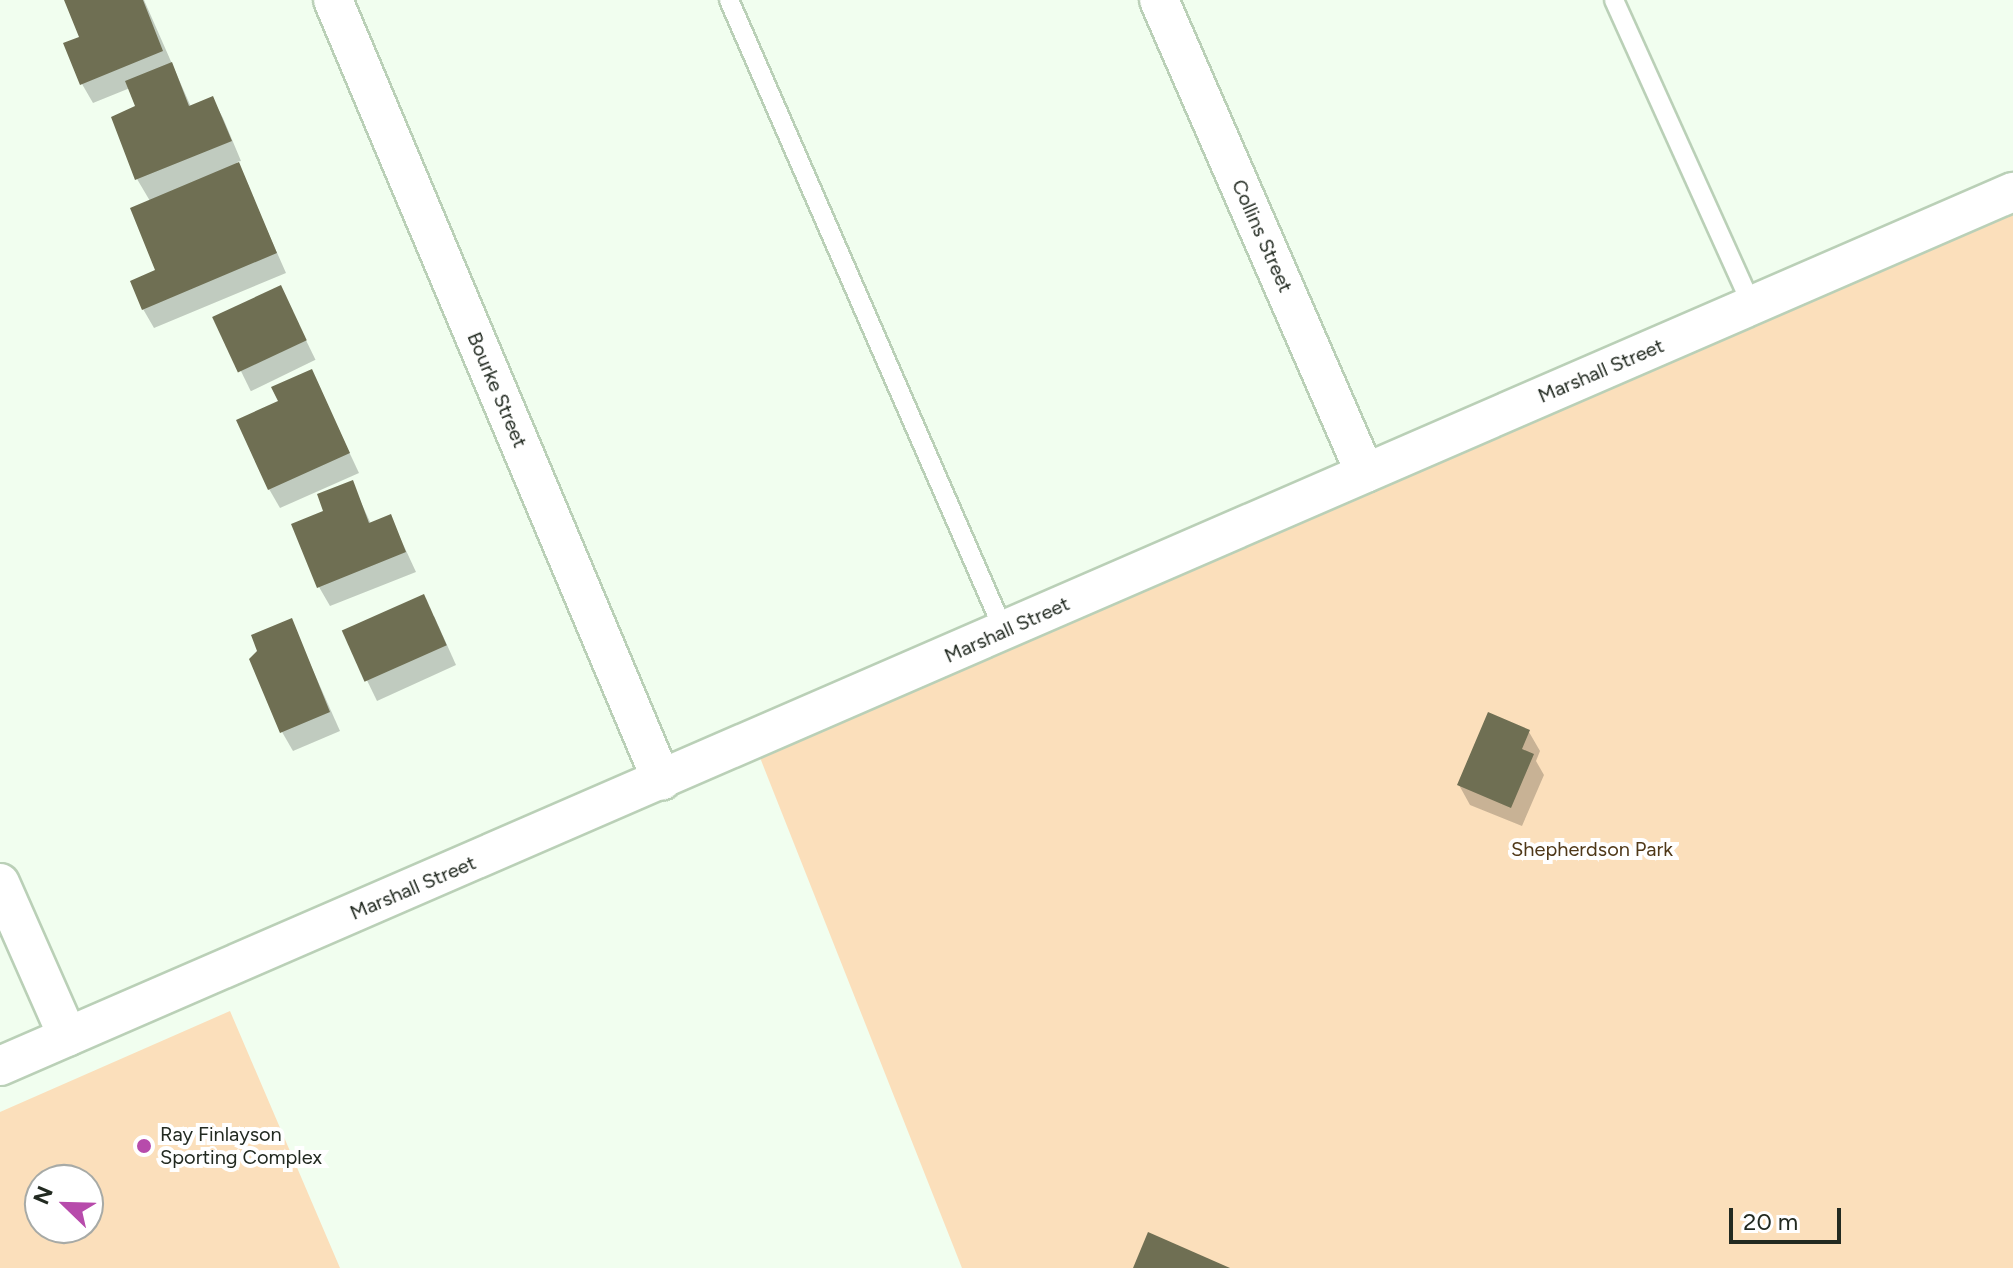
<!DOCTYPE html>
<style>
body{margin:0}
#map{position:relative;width:2013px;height:1268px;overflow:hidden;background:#f1feef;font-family:Figtree,sans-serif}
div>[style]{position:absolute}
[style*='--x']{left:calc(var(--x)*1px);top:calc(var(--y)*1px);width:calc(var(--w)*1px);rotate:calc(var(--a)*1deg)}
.green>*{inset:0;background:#fbdfbb}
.shadow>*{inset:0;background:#0003;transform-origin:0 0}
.building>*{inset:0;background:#6f6f53;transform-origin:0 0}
.roads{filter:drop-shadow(2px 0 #bad0b7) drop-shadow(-2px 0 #bad0b7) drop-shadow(0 2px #bad0b7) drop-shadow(0 -2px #bad0b7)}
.lane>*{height:18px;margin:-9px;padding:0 9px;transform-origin:9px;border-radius:9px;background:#fff}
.street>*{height:38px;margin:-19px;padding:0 19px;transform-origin:19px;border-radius:19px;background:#fff}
.dots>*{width:22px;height:22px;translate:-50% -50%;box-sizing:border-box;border:4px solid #fff;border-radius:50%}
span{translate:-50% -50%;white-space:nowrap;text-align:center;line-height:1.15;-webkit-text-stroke:8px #fff;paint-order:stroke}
.street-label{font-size:20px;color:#222a21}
.park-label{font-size:20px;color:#4f3818}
.poi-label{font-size:20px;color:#222a21}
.left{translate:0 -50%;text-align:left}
.north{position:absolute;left:24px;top:1164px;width:80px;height:80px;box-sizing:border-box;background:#fff;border:2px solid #a7aaa6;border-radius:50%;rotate:293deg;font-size:22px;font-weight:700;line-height:32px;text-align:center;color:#222a21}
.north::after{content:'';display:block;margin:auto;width:28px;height:36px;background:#b74bab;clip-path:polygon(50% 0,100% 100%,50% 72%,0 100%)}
.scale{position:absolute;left:1729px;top:1208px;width:112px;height:36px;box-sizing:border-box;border:4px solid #222a21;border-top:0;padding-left:10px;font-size:24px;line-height:28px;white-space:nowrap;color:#222a21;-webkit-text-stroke:6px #fff;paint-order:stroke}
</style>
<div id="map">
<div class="green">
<i style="clip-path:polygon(2013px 211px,2013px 1268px,962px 1268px,757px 750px)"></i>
<i style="clip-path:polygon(evenodd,230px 1011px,340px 1268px,0 1268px,0 1112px,230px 1011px,40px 1180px,88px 1180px,88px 1228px,40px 1228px,40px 1180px)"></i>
</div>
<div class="shadow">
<i style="clip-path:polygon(66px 0,144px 0,191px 107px,212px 98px,223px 118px,241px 161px,237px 162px,286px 273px,154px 328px,143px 309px,158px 272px,150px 201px,137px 179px,138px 107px,130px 88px,93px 103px,82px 84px,81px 38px)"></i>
<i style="left:280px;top:287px;width:81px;height:72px;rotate:64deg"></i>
<i style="clip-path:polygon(311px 371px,359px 473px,280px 508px,269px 489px,281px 402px)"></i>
<i style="clip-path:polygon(352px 483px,371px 524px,390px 516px,416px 572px,330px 606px,319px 587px,326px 512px)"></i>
<i style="clip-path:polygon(434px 616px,456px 665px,377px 701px,344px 633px)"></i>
<i style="clip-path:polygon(291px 621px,340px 731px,293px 751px,282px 732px)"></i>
<i style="clip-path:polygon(1529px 732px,1540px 751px,1536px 761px,1544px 775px,1522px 826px,1470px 805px,1459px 785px)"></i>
</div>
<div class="building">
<i style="clip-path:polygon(64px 0,143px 0,163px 51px,80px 85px,63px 43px,79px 37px)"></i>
<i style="clip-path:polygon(172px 62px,189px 106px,213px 96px,232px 141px,135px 180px,111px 117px,135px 106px,125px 81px)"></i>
<i style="clip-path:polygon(239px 162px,277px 253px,142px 310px,130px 281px,155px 270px,130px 208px)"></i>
<i style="left:281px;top:285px;width:61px;height:76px;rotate:65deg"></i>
<i style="clip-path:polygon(312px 369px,350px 453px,268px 490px,236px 420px,278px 401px,271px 387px)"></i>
<i style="clip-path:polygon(353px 480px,369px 523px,391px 514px,406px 552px,317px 588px,291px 524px,323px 511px,317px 494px)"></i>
<i style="left:424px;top:594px;width:56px;height:90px;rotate:66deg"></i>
<i style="clip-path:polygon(292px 618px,330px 712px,280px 733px,249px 659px,257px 651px,251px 635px)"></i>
<i style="clip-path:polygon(1488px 712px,1530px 730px,1522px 749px,1534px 754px,1511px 808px,1457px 785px)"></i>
<i style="clip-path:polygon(1148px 1232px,1230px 1268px,1133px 1268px)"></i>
</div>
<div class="roads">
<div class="lane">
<i style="--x:729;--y:0;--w:688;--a:66.45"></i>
<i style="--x:1614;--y:0;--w:335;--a:65.7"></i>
</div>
<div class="street">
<i style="--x:333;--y:0;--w:847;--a:67.16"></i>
<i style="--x:1159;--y:0;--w:516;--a:66.47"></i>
<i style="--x:0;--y:883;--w:168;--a:66.2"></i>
<i style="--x:0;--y:1066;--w:2195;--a:-23.47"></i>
</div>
</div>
<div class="dots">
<i style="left:144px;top:1146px;background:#b74bab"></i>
</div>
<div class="street-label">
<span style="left:1262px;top:236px;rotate:66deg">Collins Street</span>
<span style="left:1601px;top:371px;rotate:-23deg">Marshall Street</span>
<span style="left:497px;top:390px;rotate:67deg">Bourke Street</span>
<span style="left:1007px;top:630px;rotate:-24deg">Marshall Street</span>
<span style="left:413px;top:888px;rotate:-23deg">Marshall Street</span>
</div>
<div class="park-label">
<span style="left:1592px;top:849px">Shepherdson Park</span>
</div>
<div class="poi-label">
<span class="left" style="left:160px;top:1146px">Ray Finlayson<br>Sporting Complex</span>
</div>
<div class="north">N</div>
<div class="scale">20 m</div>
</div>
